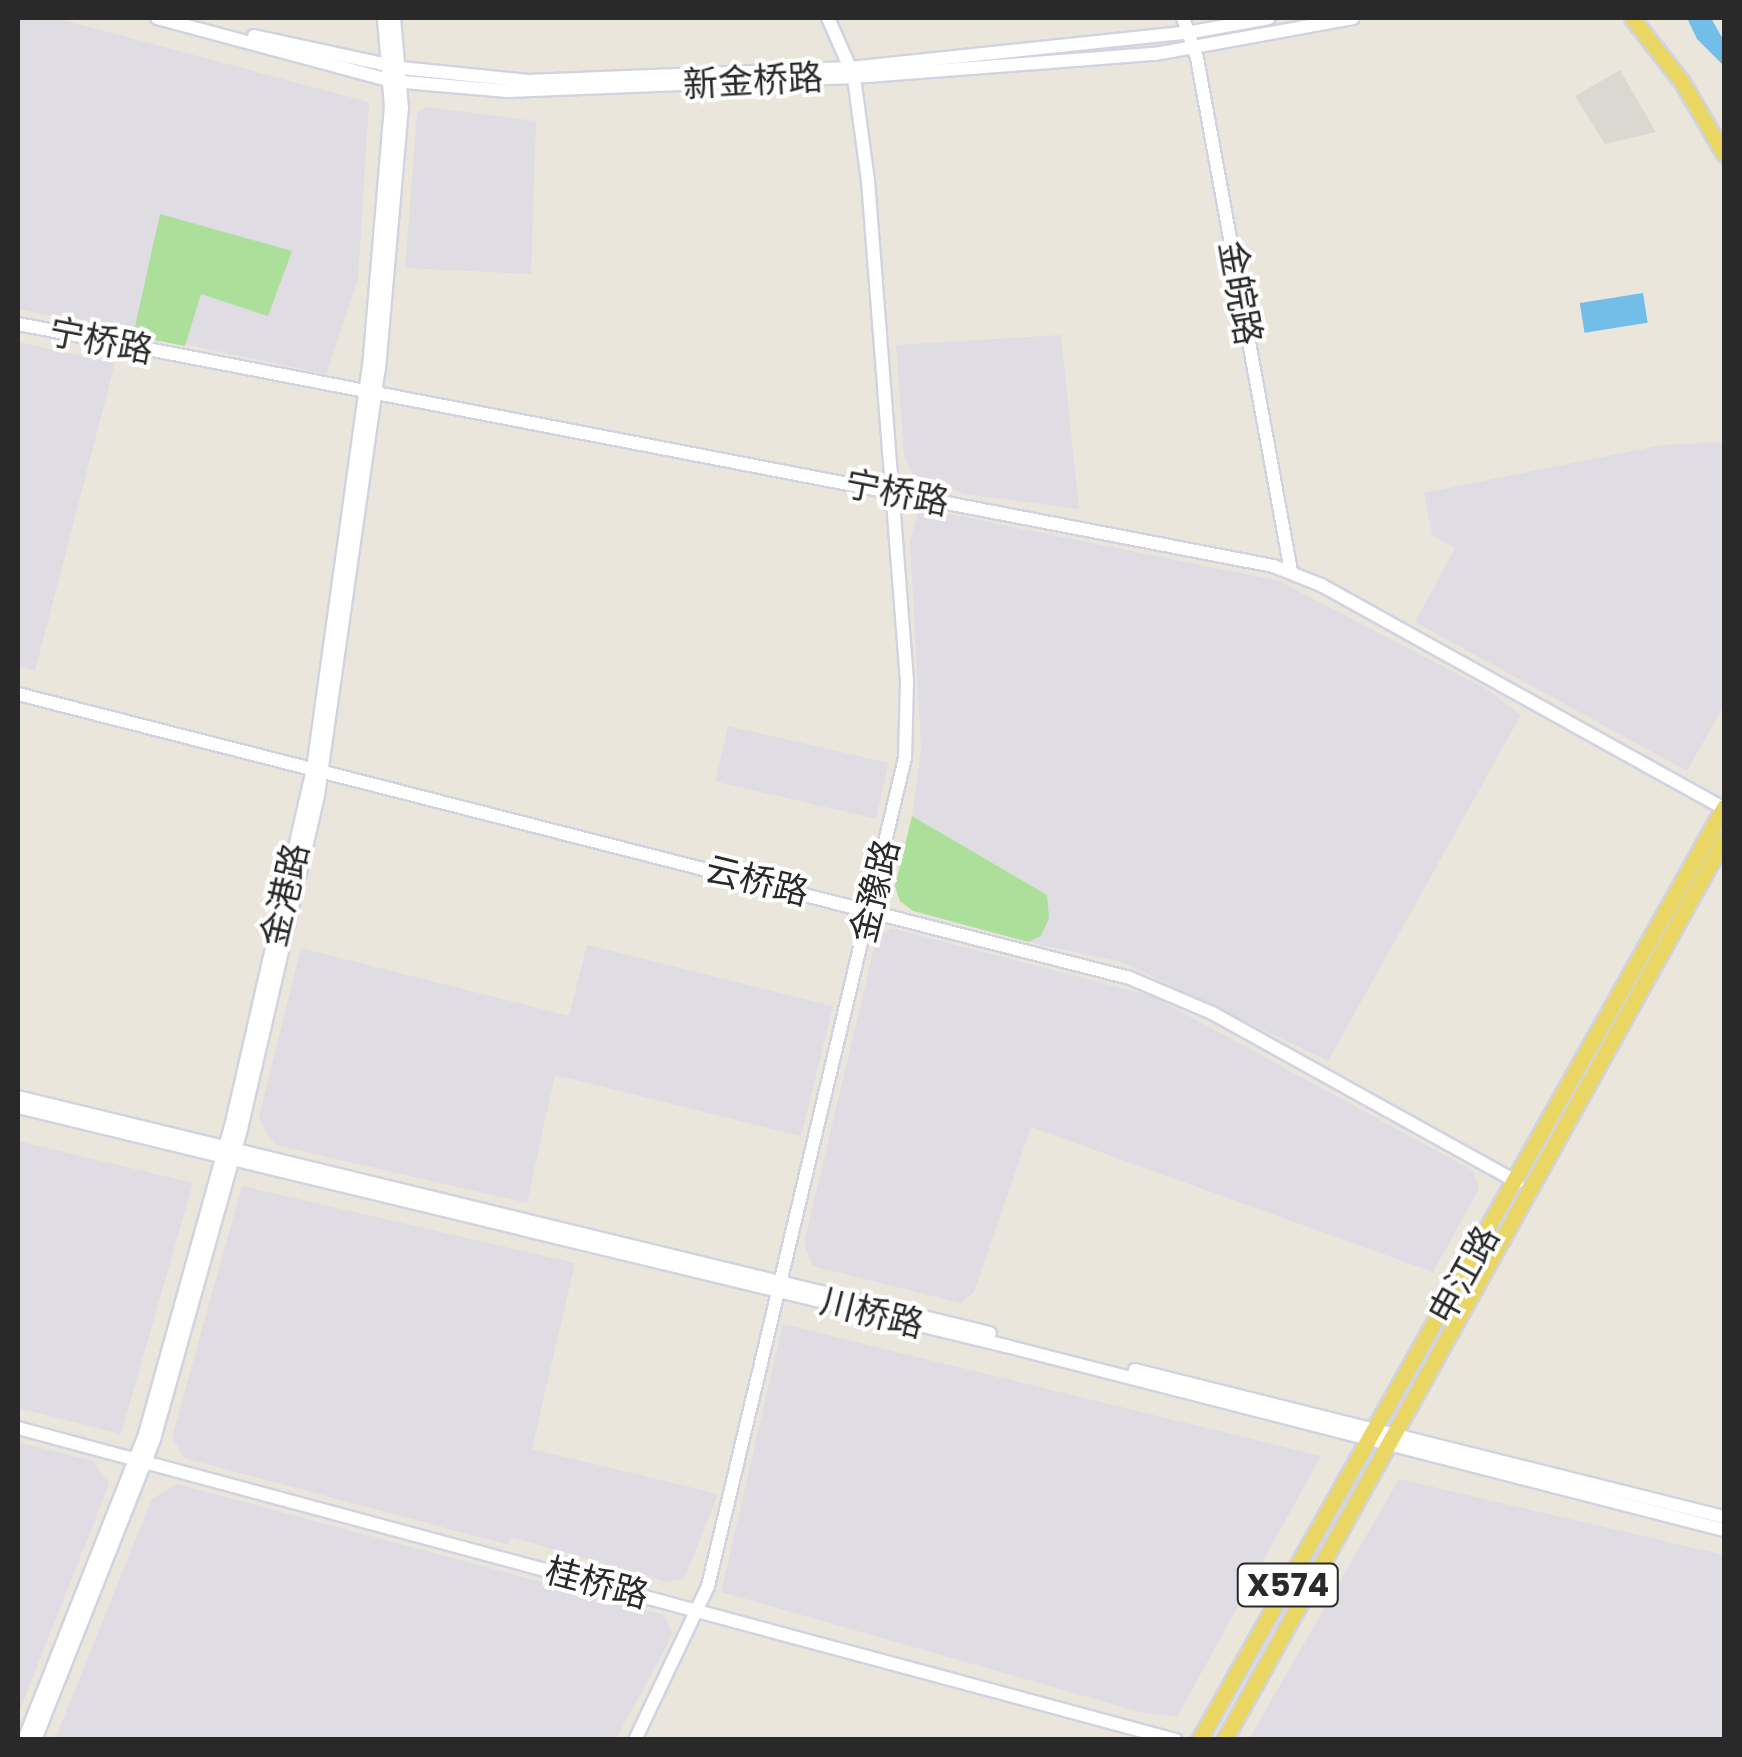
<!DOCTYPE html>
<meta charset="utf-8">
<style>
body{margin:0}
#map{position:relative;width:1742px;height:1757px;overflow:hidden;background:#ebe6dc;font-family:Poppins,"Noto Sans SC",sans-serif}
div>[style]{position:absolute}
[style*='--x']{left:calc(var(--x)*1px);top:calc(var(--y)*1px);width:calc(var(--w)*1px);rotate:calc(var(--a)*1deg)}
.industrial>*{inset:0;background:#dfdce3;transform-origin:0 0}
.green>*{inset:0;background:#abdf9a}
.plaza>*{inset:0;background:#dbd8d2}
.water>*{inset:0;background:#73bee8;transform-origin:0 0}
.roads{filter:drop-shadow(2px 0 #d1d3e1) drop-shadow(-2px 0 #d1d3e1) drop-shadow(0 2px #d1d3e1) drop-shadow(0 -2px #d1d3e1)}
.minor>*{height:12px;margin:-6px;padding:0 6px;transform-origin:6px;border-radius:6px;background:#fff}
.major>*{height:15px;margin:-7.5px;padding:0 7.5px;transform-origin:7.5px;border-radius:7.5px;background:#ead662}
span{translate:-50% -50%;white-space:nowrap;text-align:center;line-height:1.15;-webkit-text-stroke:8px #fff;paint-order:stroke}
.shield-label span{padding:2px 8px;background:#fff;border:2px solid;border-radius:8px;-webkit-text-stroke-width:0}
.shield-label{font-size:32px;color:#292929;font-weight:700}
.street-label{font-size:35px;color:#292929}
.frame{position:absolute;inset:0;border:20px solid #292929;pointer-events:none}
</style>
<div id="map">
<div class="industrial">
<i style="clip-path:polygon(18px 18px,56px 18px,369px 102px,358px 279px,326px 374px,18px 309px)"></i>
<i style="clip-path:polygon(426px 107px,536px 121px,531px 274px,405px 268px,417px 113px)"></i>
<i style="clip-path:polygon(1061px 335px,1079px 509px,964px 494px,913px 475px,904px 455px,896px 345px)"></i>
<i style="clip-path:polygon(18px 342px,115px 363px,35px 671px,18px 666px)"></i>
<i style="clip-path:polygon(1724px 442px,1724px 705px,1687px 771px,1415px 622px,1455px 548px,1432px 535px,1424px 493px,1662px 445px)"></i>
<i style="clip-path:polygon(919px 508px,1279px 581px,1488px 690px,1521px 715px,1328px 1061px,1122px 962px,1028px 942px,1041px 936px,1047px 895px,912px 816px,921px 748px,910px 540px)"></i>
<i style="left:728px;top:726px;width:165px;height:57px;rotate:13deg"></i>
<i style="clip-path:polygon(891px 928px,1152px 996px,1472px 1170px,1479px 1189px,1433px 1272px,1031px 1127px,974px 1292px,960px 1303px,813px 1266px,804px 1243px,876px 940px)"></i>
<i style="clip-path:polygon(587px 945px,833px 1006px,801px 1136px,555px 1075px,527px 1203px,276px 1145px,264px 1130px,259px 1116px,301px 948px,569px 1016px)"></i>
<i style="clip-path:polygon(18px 1141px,193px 1183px,121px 1434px,18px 1408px)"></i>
<i style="clip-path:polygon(242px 1186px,575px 1263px,532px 1449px,718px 1494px,684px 1579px,667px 1582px,511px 1537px,509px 1545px,184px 1458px,172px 1437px)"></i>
<i style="clip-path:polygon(783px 1324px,1321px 1456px,1177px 1717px,1140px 1712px,721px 1592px)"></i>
<i style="clip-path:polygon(18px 1442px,93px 1461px,109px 1484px,18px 1715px)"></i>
<i style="clip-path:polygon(1399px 1479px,1724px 1555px,1724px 1739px,1249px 1739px)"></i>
<i style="clip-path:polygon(177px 1484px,664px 1615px,673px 1634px,616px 1739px,55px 1739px,152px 1499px)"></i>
</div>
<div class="green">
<i style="clip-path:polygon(160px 214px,292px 251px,268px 316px,201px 294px,185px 346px,133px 336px)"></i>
<i style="clip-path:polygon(912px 816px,1047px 895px,1049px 918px,1041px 936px,1028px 942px,913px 911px,900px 901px,895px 886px)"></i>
</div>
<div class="plaza">
<i style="clip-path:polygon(1620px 70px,1656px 132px,1605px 144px,1575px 96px)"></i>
</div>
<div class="water">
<i style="clip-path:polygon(1687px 18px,1711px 18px,1724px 41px,1724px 66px,1697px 39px)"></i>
<i style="left:1643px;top:293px;width:30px;height:64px;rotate:81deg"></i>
</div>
<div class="roads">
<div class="minor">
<i style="--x:157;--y:18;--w:243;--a:15"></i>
<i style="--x:392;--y:81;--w:116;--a:4.9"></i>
<i style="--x:508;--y:91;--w:346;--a:-2.3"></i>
<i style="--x:854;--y:77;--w:302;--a:-4.4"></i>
<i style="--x:1155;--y:54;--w:201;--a:-10.3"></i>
<i style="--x:1183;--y:18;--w:42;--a:70.7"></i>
<i style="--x:1197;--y:58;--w:522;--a:79.62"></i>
<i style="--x:254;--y:36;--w:150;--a:12.3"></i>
<i style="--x:401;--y:68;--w:128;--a:5.8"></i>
<i style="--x:528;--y:81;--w:322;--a:-2.3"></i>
<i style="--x:850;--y:68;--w:344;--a:-6"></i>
<i style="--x:1192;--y:32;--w:78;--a:-10.3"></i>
<i style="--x:18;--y:324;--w:1278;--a:10.91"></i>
<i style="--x:1273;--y:566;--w:52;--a:21.6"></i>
<i style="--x:1321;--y:585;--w:461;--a:29"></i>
<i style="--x:18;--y:694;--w:1148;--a:14.33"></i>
<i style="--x:1130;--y:978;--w:89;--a:23.1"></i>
<i style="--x:1212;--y:1013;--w:349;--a:29"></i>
<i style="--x:18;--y:1097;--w:1000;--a:13.65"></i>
<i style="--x:18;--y:1107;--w:1016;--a:13.6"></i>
<i style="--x:1006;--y:1346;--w:741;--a:14.37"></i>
<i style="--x:1135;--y:1370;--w:607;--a:14.01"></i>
<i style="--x:18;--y:1428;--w:1199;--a:15.08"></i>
<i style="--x:24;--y:1740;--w:329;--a:-68.4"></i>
<i style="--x:145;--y:1434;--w:319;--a:-74.4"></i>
<i style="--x:231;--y:1127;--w:367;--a:-77.1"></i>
<i style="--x:313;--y:769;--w:405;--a:-82.1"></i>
<i style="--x:369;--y:368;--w:262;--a:-85.2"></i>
<i style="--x:391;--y:107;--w:89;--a:-94.5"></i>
<i style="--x:35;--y:1740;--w:324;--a:-68.4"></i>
<i style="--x:154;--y:1439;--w:322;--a:-74.3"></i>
<i style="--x:241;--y:1129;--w:343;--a:-77"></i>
<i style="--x:318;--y:795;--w:430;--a:-81.9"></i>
<i style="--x:379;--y:369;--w:262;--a:-85"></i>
<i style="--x:402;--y:108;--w:90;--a:-95.1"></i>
<i style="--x:635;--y:1740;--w:170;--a:-64.6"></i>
<i style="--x:708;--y:1586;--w:851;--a:-76.62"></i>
<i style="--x:905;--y:758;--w:77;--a:-88.5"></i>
<i style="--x:907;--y:681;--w:502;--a:-94.46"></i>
<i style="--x:868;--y:181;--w:105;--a:-97.7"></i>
<i style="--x:854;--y:77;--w:64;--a:-113.8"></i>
</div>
<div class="major">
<i style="--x:1632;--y:18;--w:81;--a:52"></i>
<i style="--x:1682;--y:82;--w:83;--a:59.7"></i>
<i style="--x:1199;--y:1740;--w:1071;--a:-60.63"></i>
<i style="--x:1224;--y:1740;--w:1030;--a:-60.97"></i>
</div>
</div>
<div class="shield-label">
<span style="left:1288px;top:1585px">X574</span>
</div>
<div class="street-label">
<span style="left:753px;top:81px;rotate:-3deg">新金桥路</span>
<span style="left:1240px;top:293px;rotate:80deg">金皖路</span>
<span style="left:101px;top:341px;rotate:11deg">宁桥路</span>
<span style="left:897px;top:493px;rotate:11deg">宁桥路</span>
<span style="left:757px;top:881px;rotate:14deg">云桥路</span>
<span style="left:875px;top:891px;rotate:-76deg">金豫路</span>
<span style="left:285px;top:895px;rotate:-77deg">金港路</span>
<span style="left:1464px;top:1275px;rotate:-61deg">申江路</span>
<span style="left:872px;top:1313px;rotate:14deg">川桥路</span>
<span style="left:597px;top:1583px;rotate:15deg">桂桥路</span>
</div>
<div class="frame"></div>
</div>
